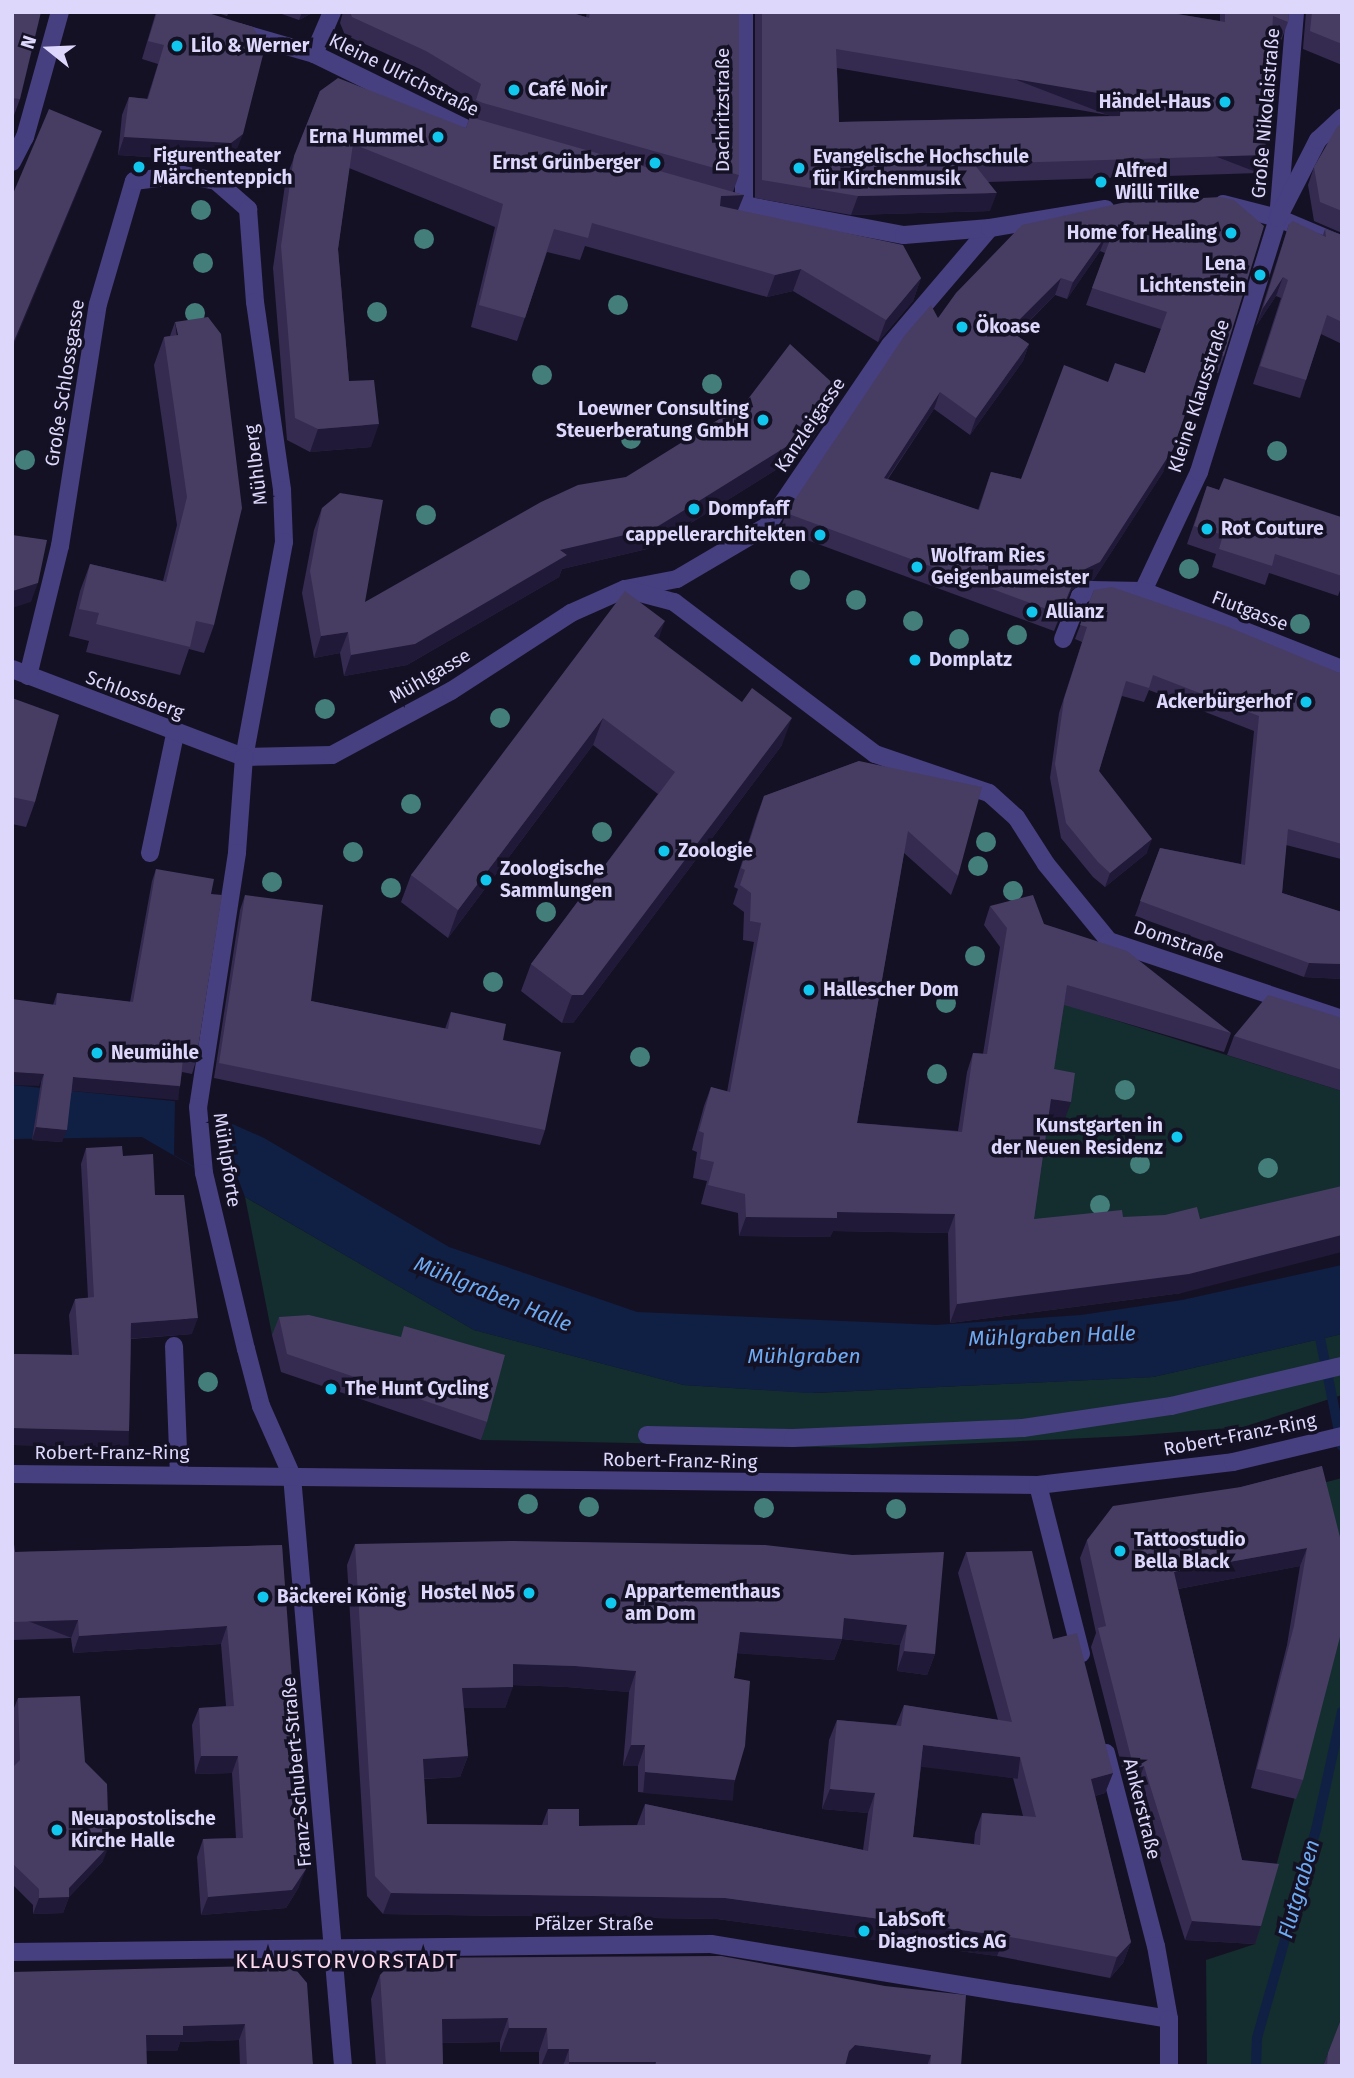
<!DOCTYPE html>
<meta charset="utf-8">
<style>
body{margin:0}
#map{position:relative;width:1354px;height:2078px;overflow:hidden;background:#151124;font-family:"Fira Sans",sans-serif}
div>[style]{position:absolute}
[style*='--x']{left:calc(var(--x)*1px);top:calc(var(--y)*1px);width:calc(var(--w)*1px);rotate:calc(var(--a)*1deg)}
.green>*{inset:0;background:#142d2e}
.water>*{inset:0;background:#102044}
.pier>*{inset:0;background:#151124}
.stream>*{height:10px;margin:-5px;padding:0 5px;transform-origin:5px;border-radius:5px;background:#102044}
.service>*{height:18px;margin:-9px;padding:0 9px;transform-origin:9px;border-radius:9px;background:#463f80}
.pedestrian>*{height:18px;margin:-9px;padding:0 9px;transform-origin:9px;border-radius:9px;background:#463f80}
.minor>*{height:18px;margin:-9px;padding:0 9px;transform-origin:9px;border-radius:9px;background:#463f80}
.tertiary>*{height:18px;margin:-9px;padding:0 9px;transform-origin:9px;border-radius:9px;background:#463f80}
.trees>*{width:20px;height:20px;margin:-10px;border-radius:50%;background:#437e7b}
.wall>*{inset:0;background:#352b51}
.shaded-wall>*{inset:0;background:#201937;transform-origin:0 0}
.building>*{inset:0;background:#473d63}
.dots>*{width:19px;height:19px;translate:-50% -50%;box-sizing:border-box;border:4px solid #151124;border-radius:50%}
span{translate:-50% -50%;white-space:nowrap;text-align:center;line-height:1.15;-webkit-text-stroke:7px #151124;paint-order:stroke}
.poi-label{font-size:19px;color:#ded7fc;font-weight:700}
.left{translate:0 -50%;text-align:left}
.right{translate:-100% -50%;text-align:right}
.street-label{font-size:19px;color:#ded7fc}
.water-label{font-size:21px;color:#6dacf4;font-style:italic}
.neighbourhood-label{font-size:21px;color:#fcd9ed;letter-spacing:2px}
.frame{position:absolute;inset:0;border:14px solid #ded7fc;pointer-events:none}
.north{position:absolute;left:14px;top:14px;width:70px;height:70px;-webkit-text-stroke:5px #151124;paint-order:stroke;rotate:288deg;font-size:19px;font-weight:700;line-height:28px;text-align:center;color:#ded7fc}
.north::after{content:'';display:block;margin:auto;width:24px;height:32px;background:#ded7fc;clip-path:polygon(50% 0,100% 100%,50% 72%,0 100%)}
</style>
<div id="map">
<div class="green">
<i style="clip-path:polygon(1060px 1003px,1342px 1091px,1342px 1203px,1027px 1238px)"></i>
<i style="clip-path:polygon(245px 1197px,474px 1330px,684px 1385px,814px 1393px,1153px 1377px,1342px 1334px,1342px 1395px,1243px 1427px,1129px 1436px,870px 1448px,481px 1440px,498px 1373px,272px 1335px)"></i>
<i style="clip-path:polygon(1342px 1478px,1342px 2018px,1323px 2066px,1207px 2066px,1206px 1960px,1255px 1944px,1333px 1656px,1315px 1485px)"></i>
</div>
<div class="water">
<i style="clip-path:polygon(12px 1085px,183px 1102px,264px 1138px,449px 1247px,637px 1312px,936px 1325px,1081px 1315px,1182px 1300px,1342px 1265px,1342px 1334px,1153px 1377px,810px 1393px,684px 1385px,474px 1330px,142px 1137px,12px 1139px)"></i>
</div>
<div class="pier">
<i style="clip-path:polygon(175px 1099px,228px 1119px,234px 1168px,245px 1197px,174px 1155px)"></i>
</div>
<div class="stream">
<i style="--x:1320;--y:1338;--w:110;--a:78.5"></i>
<i style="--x:1256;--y:2066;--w:28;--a:-88"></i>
<i style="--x:1257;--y:2038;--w:216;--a:-74.2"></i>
<i style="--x:1316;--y:1830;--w:121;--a:-77.6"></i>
</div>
<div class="service">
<i style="--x:150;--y:853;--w:122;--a:-78.1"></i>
<i style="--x:174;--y:1346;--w:128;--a:87.8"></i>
</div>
<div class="pedestrian">
<i style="--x:625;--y:589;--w:53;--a:-10.9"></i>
<i style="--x:677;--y:579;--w:104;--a:-30.5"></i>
<i style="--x:767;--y:526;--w:219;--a:-55.8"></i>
<i style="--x:890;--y:345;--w:154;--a:-49.5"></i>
<i style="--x:1063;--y:639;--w:46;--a:-68.4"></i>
<i style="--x:647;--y:1435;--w:146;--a:1.2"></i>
<i style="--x:793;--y:1438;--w:230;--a:-2.5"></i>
<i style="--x:1023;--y:1428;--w:150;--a:-8.5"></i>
<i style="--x:1171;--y:1406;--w:176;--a:-13.2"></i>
</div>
<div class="minor">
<i style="--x:744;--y:12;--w:196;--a:90"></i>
<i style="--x:238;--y:32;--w:79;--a:16.1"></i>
<i style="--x:314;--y:54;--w:179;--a:26.1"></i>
<i style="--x:314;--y:54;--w:46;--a:-66.8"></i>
<i style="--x:12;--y:162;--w:28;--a:-63"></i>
<i style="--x:25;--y:137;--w:130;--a:-74.4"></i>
<i style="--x:718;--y:200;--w:189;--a:10.7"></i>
<i style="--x:904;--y:235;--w:86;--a:-4.7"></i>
<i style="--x:990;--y:228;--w:117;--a:-9.4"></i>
<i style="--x:1223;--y:204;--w:57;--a:14.3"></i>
<i style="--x:1278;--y:218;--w:69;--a:22.9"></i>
<i style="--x:1279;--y:207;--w:196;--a:-85.3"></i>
<i style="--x:1143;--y:591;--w:132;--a:-64.8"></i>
<i style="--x:1199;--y:472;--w:266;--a:-72.7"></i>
<i style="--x:1278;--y:218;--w:88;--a:-62.9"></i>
<i style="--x:1318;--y:140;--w:33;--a:-43"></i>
<i style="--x:1080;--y:596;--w:13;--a:-29"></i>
<i style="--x:1091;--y:590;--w:52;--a:1.1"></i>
<i style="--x:1143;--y:591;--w:214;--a:21.4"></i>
<i style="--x:12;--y:669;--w:248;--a:20.8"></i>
<i style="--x:244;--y:757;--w:88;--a:-1.3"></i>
<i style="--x:332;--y:755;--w:135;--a:-28.3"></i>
<i style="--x:451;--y:691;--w:143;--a:-33"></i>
<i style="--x:571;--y:613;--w:59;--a:-24"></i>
<i style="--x:625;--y:589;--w:51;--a:14.9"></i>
<i style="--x:674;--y:602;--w:252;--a:37.1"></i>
<i style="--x:875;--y:754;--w:120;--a:18.9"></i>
<i style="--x:989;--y:793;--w:36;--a:42"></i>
<i style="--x:1016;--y:817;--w:56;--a:57.4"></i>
<i style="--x:1046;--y:864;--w:99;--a:50.7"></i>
<i style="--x:1109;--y:941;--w:246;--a:18.5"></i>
<i style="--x:28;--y:676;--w:134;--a:-76.2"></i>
<i style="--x:60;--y:546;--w:245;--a:-81.1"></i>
<i style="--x:98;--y:304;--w:128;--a:-73.7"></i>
<i style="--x:134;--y:181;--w:49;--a:-7"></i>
<i style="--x:183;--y:175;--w:34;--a:10"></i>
<i style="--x:216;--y:181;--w:43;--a:41.2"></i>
<i style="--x:248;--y:209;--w:93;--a:85.7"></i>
<i style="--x:255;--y:302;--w:190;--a:81.8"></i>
<i style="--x:282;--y:490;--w:52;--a:87.8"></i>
<i style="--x:284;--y:542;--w:219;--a:100.5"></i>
<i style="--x:244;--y:757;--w:96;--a:94.2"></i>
<i style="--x:237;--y:853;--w:257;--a:98.7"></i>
<i style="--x:198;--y:1107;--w:66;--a:84.8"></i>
<i style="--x:204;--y:1173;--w:181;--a:76.6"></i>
<i style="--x:246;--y:1349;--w:59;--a:75.3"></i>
<i style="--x:261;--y:1406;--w:77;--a:66.1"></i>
<i style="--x:292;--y:1476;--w:592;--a:85.06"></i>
<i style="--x:12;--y:1952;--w:699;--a:-0.66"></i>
<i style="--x:711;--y:1944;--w:464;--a:9.3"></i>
</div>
<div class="tertiary">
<i style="--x:12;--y:1474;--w:1026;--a:0.61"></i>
<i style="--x:1038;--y:1485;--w:196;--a:-6.7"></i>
<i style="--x:1233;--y:1462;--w:112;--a:-13.4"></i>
<i style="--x:1038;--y:1485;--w:174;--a:75.7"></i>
<i style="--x:1106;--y:1753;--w:199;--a:75.5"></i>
<i style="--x:1156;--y:1946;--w:74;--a:79.9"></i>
<i style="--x:1169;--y:2019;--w:47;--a:90"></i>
</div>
<div class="trees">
<i style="left:201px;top:210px"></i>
<i style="left:424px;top:239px"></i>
<i style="left:203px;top:263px"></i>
<i style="left:618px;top:305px"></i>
<i style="left:377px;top:312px"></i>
<i style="left:195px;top:313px"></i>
<i style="left:542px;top:375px"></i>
<i style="left:712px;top:384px"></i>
<i style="left:631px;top:439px"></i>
<i style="left:1277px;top:451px"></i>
<i style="left:25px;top:460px"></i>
<i style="left:426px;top:515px"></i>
<i style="left:1189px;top:569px"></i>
<i style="left:800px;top:580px"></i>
<i style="left:856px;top:600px"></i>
<i style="left:913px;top:621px"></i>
<i style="left:1300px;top:624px"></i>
<i style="left:1017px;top:635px"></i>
<i style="left:959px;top:639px"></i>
<i style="left:325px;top:709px"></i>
<i style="left:500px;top:718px"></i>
<i style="left:411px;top:804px"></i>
<i style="left:602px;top:832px"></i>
<i style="left:986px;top:842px"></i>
<i style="left:353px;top:852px"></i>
<i style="left:978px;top:866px"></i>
<i style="left:272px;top:882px"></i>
<i style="left:391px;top:888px"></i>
<i style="left:1013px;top:891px"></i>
<i style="left:546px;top:912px"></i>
<i style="left:975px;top:956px"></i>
<i style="left:493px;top:982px"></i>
<i style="left:946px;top:1003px"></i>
<i style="left:640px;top:1057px"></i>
<i style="left:937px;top:1074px"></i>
<i style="left:1125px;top:1090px"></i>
<i style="left:1140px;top:1164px"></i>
<i style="left:1268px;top:1168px"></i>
<i style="left:1100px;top:1205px"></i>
<i style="left:208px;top:1382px"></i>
<i style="left:528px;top:1504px"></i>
<i style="left:589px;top:1507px"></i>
<i style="left:764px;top:1508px"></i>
<i style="left:896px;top:1509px"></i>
</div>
<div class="wall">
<i style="clip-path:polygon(12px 12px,20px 99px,13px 118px,12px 118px)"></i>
<i style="clip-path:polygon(156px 12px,205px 12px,236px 152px,224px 162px,118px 155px,122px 115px,129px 97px,147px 99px,158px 64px,142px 59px)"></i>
<i style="clip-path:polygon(214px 12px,229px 12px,227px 16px)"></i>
<i style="clip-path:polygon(276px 12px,314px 12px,299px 20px)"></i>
<i style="clip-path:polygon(343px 12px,569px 12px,586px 17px,587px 12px,739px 12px,739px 175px,733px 192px,744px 195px,738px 210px,921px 278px,913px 301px,878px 342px,793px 291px,767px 297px,585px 246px,580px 260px,547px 252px,517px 341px,471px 327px,495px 227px,349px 168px,338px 249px,349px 381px,371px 447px,310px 452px,287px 440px,273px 268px,286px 178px,320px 91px,466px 128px,475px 102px,420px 69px,345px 35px,340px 23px)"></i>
<i style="clip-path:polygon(evenodd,755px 12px,1165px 12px,1220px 21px,1220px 12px,1289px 12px,1288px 22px,1281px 41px,1271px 37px,1258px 173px,988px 182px,990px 211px,851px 215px,755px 198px,755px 12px,837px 68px,1114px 116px,839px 122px,837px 68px)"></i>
<i style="clip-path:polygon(1306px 12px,1342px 12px,1342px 65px,1303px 49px)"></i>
<i style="clip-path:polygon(1342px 123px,1342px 233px,1314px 221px,1308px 185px,1314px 167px)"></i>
<i style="clip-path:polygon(evenodd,1126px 202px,1224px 356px,1218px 373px,1201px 368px,1167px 466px,1094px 579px,1071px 590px,1054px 631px,780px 530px,786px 513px,938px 318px,1126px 202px,1100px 251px,1105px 253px,1086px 305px,1161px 329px,1145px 373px,1108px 382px,1021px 479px,991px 472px,978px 510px,888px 479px,934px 409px,970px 435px,1023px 361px,1029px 344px,1016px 335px,1055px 295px,1067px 299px,1100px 251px)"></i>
<i style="clip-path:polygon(1289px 224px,1323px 235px,1325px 229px,1342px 235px,1342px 344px,1321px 334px,1300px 398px,1253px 384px,1281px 298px,1276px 296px,1256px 326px)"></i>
<i style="clip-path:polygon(175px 322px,214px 625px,204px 653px,189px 649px,180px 675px,86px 652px,89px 641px,69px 636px,80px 591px,90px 564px,163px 581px,177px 525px,154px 365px,164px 337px,170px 336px)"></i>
<i style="clip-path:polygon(831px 411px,803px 453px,670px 536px,647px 549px,562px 569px,559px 577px,407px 665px,344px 676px,340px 653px,314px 658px,302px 593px,314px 530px,322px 508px,365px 602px,626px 477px)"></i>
<i style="clip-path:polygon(1207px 486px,1219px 490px,1340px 517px,1342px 513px,1342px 585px,1338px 596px,1269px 573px,1265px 585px,1212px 567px,1216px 554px,1187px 544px)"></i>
<i style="clip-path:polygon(evenodd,1094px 590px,1342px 674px,1342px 979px,1304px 977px,1135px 916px,1160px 848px,1241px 864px,1254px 731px,1149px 690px,1144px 702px,1122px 696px,1099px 771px,1147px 853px,1105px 887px,1093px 877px,1061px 838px,1050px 778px,1059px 713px,1082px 642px,1075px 639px,1094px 590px,1286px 845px,1341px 859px,1341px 912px,1282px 893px,1286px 845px)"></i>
<i style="clip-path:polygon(659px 639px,782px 745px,573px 1023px,562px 1023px,521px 991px,531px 964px,658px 794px,593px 745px,448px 938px,401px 902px,411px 875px)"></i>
<i style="clip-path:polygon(12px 698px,35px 802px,26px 827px,12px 824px)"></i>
<i style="clip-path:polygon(859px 761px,958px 876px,951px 895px,904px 853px,857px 1123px,958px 1131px,967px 1072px,973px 1053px,983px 1054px,1000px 947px,984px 925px,990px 906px,1044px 924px,1231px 1033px,1224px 1052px,1064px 1005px,1054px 1069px,1064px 1121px,1048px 1119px,1034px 1219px,1123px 1217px,1182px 1293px,950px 1323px,948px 1233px,833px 1231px,830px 1237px,739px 1236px,738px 1213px,701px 1204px,707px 1181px,693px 1178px,697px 1152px,692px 1150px,704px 1106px,711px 1087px,727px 1092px,754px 942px,743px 940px,744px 912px,733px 904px,738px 889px,734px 887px,757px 815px,764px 796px)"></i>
<i style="clip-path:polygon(156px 869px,211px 894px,196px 1061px,192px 1074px,182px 1072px,180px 1086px,175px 1099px,72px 1090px,62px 1142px,32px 1140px,53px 1005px,57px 993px,130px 1002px,152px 881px)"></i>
<i style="clip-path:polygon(245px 895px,311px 1001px,445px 1029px,451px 1012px,503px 1040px,545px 1130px,540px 1145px,214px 1078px,240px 910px)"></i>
<i style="clip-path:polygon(1342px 1018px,1342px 1091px,1227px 1055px,1234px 1036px)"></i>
<i style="clip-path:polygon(86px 1148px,123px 1156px,155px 1195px,192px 1334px,131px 1339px,129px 1431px,123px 1447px,12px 1445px,12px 1354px,72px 1355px,69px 1315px,75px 1299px,88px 1298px,81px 1164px)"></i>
<i style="clip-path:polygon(279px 1317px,487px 1422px,481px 1440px,281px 1372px,272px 1335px)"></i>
<i style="clip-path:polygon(1322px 1466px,1303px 1780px,1296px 1799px,1251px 1788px,1287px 1645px,1300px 1566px,1178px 1589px,1242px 1860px,1261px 1926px,1255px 1944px,1185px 1940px,1137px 1785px,1127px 1787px,1091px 1647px,1096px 1633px,1080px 1558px,1087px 1540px,1241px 1487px)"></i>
<i style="clip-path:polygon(12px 1544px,15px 1552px,282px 1545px,299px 1887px,286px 1908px,201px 1915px,197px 1857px,203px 1839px,236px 1838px,232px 1773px,195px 1774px,192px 1725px,199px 1708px,226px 1706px,221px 1644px,73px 1653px,71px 1638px,12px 1640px)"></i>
<i style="clip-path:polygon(evenodd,355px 1544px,852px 1555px,935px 1654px,927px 1675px,897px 1671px,900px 1645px,842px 1639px,834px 1660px,737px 1653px,734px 1678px,735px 1780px,727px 1800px,638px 1792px,638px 1766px,623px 1766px,629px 1692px,567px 1687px,513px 1685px,505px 1708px,464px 1708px,468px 1756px,460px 1777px,424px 1779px,427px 1824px,542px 1825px,548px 1809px,579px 1826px,637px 1825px,645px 1804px,863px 1850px,868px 1813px,822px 1809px,829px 1740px,837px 1720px,896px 1725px,904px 1705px,998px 1720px,958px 1573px,966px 1552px,1053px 1639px,1113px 1773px,1105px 1793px,1095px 1796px,1131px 1942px,1123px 1963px,1110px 1978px,997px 1956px,717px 1919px,383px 1914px,367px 1896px,347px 1565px,355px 1544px,921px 1766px,1013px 1778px,1023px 1816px,982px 1813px,975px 1833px,974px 1844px,913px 1837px,921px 1766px)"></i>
<i style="clip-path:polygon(18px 1698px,85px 1762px,103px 1861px,69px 1897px,63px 1913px,33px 1914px,33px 1905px,12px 1884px,12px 1768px,14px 1766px,12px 1713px)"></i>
<i style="clip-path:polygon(721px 1956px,961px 2066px,539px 2066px,539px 2052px,500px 2052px,500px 2042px,442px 2043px,443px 2066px,376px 2066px,371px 1999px,380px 1975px)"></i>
<i style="clip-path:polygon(292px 1965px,313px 2066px,240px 2066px,239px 2040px,180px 2042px,177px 2051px,147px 2051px,12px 2066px)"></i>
<i style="clip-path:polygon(1342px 2017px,1342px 2066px,1323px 2066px)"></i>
</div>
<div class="shaded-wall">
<i style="clip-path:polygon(302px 12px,314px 12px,299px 20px)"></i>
<i style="clip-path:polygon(102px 131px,95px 150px,12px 349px,12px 346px)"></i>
<i style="clip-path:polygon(243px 134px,236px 152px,224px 162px,118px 155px,124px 137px)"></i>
<i style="left:1265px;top:155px;width:19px;height:291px;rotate:111deg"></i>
<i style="clip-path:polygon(997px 193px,990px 211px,851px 215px,858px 196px)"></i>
<i style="clip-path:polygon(744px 195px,735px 217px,713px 218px,721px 196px)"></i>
<i style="clip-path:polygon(1107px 234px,1100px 251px,1067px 299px,1073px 282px)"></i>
<i style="clip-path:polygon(801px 269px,793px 291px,767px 297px,775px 275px)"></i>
<i style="clip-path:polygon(1283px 277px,1276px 296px,1256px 326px,1263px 308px)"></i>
<i style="clip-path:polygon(921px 278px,913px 301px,878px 342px,886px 320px)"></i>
<i style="clip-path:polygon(1061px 278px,1055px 295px,1003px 347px,1009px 330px)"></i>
<i style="clip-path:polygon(1029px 344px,1023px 361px,970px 435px,976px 418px)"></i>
<i style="clip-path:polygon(839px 389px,831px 411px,803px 453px,670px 536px,647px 549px,562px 569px,559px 577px,407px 665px,344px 676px,351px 655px)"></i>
<i style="clip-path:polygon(940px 392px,934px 409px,877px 494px,884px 478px)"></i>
<i style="clip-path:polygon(379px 424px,371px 447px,310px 452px,318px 429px)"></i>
<i style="clip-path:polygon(1173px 449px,1167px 466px,1094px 579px,1071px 590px,1054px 631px,1077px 573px)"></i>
<i style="clip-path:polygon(38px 583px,31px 602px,12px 608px,13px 591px)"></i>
<i style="clip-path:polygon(665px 621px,655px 649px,654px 636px)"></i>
<i style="clip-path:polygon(348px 632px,340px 653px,314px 658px,321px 636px)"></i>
<i style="clip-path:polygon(603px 718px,593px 745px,448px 938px,458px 910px)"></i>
<i style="clip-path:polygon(792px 718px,782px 745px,573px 1023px,562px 1023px,572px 995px)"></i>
<i style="clip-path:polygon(1152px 839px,1147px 853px,1105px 887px,1110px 873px)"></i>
<i style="clip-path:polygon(1309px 963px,1342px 964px,1342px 979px,1304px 977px)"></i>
<i style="clip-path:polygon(12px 1072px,44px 1074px,39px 1086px,12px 1085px)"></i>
<i style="left:73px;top:1077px;width:107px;height:14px;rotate:5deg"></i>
<i style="clip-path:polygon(1051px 1099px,1071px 1102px,1064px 1121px,1044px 1118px)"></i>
<i style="clip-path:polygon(36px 1127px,67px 1130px,62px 1142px,32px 1140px)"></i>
<i style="clip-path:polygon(837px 1212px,955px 1214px,948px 1233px,833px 1231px,830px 1237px,739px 1236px,746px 1217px)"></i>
<i style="clip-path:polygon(1342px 1235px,1342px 1252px,1182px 1293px,950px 1323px,957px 1304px)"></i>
<i style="clip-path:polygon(198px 1318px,192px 1334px,125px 1339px,131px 1323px)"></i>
<i style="left:12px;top:1428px;width:117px;height:17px;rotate:1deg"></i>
<i style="clip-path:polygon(1307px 1548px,1300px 1566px,1167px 1591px,1174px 1572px)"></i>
<i style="clip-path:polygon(844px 1618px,907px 1625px,900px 1645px,842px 1639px,834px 1660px,733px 1653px,740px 1632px)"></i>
<i style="left:78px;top:1620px;width:19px;height:66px;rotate:111deg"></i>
<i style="clip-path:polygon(227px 1626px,221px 1644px,73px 1653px,79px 1636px)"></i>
<i style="clip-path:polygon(904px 1651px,935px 1654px,927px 1675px,897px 1671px)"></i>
<i style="clip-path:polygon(513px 1664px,575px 1666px,636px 1671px,629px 1692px,567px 1687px,506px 1685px)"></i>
<i style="clip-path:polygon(513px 1687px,505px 1708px,455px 1708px,462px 1688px)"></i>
<i style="clip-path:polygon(631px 1745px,645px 1745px,638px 1766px,623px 1766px)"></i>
<i style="left:923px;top:1745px;width:98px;height:22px;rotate:7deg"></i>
<i style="clip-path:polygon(201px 1756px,238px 1756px,232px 1773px,195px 1774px)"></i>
<i style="clip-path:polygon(468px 1756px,460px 1777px,415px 1779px,423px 1759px)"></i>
<i style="clip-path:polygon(1144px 1766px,1137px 1785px,1127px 1787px,1134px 1769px)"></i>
<i style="left:645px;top:1772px;width:90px;height:21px;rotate:5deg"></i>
<i style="clip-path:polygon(1113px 1773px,1105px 1793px,1084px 1799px,1091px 1779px)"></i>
<i style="clip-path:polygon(830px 1789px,875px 1793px,868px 1813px,822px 1809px)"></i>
<i style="clip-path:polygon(109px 1846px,103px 1861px,69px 1897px,63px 1913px,33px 1914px,39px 1898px,69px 1888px)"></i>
<i style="clip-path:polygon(306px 1869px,299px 1887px,286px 1908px,201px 1915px,208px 1897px)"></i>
<i style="clip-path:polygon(391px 1893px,725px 1898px,1005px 1936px,997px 1956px,717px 1919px,383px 1914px)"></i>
<i style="clip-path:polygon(1192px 1921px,1261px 1926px,1255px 1944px,1185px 1940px)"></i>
<i style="clip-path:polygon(1131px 1942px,1123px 1963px,1110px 1978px,1117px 1957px)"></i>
<i style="clip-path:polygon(508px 2018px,500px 2042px,434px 2043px,442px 2019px)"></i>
<i style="clip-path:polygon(245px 2024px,239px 2040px,180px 2042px,177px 2051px,140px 2051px,146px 2035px,183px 2026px)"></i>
<i style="clip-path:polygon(509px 2028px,547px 2028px,539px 2052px,500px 2052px)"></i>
<i style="clip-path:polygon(855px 2045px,931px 2055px,927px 2066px,843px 2066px,849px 2051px)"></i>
<i style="clip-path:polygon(548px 2049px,569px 2049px,563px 2066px,541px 2066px)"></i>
<i style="left:569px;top:2062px;width:87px;height:4px"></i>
</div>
<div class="building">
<i style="clip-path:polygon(12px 12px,41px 12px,20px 99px,12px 98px)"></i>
<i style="clip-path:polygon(157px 12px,205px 12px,253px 27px,265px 47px,243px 134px,231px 143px,124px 137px,129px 97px,148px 99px,164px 45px,148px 41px)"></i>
<i style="clip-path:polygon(350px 12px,569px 12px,589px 18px,590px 12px,739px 12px,739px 175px,483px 103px,476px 100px,481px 84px,426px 51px,352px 17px)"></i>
<i style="clip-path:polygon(evenodd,762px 12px,1165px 12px,1225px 22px,1225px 12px,1289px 12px,1288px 22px,1273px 16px,1265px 155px,974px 164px,997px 193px,858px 196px,762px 180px,762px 12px,836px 49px,1121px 97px,1120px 116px,839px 122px,836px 49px)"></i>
<i style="clip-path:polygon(1312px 12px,1342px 12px,1342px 44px,1310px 31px)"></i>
<i style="clip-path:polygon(338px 78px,466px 128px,470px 117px,744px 195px,721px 196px,720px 206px,903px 245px,921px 278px,886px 320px,801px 269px,775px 275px,592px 223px,588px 238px,554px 229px,525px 318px,479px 305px,503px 204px,353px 144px,338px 249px,349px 381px,374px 380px,379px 424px,318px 429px,295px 418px,281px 246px,294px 156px,320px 91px)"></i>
<i style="clip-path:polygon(49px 109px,102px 131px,12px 346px,12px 196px)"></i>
<i style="clip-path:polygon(1342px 123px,1342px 211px,1320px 202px,1314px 167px,1337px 127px)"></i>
<i style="clip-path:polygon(evenodd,1221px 197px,1234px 200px,1264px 226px,1224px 356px,1207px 351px,1173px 449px,1100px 562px,1077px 573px,1060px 614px,786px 513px,905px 335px,931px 305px,938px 318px,956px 293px,1022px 225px,1126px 202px,1221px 197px,1107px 234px,1111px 237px,1092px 288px,1167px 312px,1145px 373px,1115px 363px,1108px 382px,1064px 365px,1021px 479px,991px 472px,979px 510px,884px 478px,940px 392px,976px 418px,1029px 344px,1009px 330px,1061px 278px,1073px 282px,1107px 234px)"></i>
<i style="clip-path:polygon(1293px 221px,1326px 237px,1325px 229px,1342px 235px,1342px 322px,1327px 315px,1306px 380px,1260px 366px,1288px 280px,1283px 277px,1263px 308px,1289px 224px)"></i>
<i style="clip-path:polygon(208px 317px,221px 334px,242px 508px,214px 625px,196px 621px,190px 647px,96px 624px,99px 613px,79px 609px,90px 564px,166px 582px,187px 497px,164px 337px,178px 335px,175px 322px)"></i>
<i style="clip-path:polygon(790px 344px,839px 389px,810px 432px,678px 514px,655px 528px,560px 550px,567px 555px,415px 644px,351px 655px,348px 632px,321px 636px,310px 571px,322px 508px,340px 493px,383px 500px,365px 602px,541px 502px,578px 485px,626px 477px,647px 464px,745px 403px)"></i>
<i style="clip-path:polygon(1224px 478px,1341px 517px,1342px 515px,1342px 576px,1275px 554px,1272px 566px,1219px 549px,1223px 535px,1194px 526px,1207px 486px,1219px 490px)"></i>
<i style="clip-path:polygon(12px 535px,47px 540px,38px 583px,13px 591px,12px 591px)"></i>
<i style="clip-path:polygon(1112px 587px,1226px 626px,1342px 674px,1342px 844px,1288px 829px,1282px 893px,1342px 912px,1342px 964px,1309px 963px,1140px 901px,1160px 848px,1245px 865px,1259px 716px,1153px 675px,1149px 688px,1126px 681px,1099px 771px,1152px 839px,1110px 873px,1098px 862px,1066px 823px,1055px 764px,1064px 699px,1087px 627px,1080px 625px,1094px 590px)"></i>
<i style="clip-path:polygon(625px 591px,665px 621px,654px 636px,742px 702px,752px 688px,792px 718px,583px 995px,572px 995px,531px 964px,675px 772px,603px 718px,458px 910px,411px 875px)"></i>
<i style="clip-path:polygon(12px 698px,59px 715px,35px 802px,12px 797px)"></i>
<i style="clip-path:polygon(859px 761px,982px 787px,958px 876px,908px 831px,857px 1123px,962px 1132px,973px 1053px,987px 1054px,1007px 928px,990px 906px,1033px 895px,1044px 924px,1127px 951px,1231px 1033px,1067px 985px,1054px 1069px,1075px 1073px,1071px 1102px,1051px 1099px,1034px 1219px,1122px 1210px,1123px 1217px,1165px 1215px,1197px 1207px,1200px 1219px,1342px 1186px,1342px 1235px,1189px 1274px,957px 1304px,955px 1214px,837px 1212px,837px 1218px,746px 1217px,745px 1194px,708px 1185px,714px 1162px,700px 1159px,704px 1133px,699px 1131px,711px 1087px,730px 1092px,761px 923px,750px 921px,751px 893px,740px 885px,745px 870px,741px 868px,764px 796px)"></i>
<i style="clip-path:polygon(156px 869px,214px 879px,211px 894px,222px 895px,196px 1061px,183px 1059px,180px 1086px,73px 1077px,67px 1130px,36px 1127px,44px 1074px,12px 1072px,12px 999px,56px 1005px,57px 993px,133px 1002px)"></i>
<i style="clip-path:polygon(245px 895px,323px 905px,311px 1001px,448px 1029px,451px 1012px,506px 1024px,503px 1040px,561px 1052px,545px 1130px,219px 1063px)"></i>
<i style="clip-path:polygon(1268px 995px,1342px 1018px,1342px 1070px,1234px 1036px)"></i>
<i style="clip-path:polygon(122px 1146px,123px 1156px,153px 1154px,155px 1195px,184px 1195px,198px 1318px,131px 1323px,129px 1431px,12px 1428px,12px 1354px,79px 1355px,75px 1299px,94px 1297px,86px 1148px)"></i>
<i style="clip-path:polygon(309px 1315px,401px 1337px,404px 1326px,505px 1355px,487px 1422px,287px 1354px,279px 1317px)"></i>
<i style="clip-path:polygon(1322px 1466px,1342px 1545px,1342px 1622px,1340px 1637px,1303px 1780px,1257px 1769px,1294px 1626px,1307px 1548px,1174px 1572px,1242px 1860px,1279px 1864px,1261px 1926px,1192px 1921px,1144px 1766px,1134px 1769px,1098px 1628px,1106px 1626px,1087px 1540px,1113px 1506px,1241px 1487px)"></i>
<i style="clip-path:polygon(evenodd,514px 1541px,765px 1545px,852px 1555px,944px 1552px,935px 1654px,904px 1651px,907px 1625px,844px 1618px,842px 1639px,740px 1632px,734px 1678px,750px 1681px,745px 1746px,735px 1780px,645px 1772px,645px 1745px,631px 1745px,636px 1671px,575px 1666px,513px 1664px,513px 1687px,462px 1688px,468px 1756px,423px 1759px,427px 1824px,548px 1825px,548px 1809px,579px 1809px,579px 1826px,645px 1825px,645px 1804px,868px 1851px,875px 1793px,830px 1789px,837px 1720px,901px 1726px,904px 1705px,1012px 1722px,966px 1552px,1032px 1551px,1053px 1639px,1077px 1633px,1113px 1773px,1091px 1779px,1131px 1942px,1117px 1957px,1005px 1936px,725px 1898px,391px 1893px,375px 1876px,355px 1544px,514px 1541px,923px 1745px,1020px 1757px,1036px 1817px,982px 1813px,980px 1845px,913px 1837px,923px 1745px)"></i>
<i style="clip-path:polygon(12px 1544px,14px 1544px,15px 1552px,282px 1545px,306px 1869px,292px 1890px,208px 1897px,203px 1839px,243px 1838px,238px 1756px,201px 1756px,199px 1708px,234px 1706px,227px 1626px,79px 1636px,78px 1620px,12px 1622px)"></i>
<i style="clip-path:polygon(80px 1696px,85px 1762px,107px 1784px,109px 1846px,69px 1888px,69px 1897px,39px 1898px,39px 1889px,12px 1863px,12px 1768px,20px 1760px,18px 1698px)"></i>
<i style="clip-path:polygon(721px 1956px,885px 1986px,966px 1995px,961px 2066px,930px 2066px,931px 2055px,855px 2045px,849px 2051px,845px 2066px,655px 2066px,656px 2062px,569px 2062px,569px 2049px,548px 2049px,547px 2028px,509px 2028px,508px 2018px,442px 2019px,443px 2066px,386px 2066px,380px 1975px,396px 1958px)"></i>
<i style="clip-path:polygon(292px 1965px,307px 1983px,313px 2066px,247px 2066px,245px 2024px,183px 2026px,183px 2035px,146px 2035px,147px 2066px,12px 2066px,12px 1972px)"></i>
<i style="clip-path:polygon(1342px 2017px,1342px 2066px,1327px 2066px,1328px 2053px)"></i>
</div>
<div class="dots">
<i style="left:177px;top:46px;background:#12c7ed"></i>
<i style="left:514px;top:90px;background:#12c7ed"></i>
<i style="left:1225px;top:102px;background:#12c7ed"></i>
<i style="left:438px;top:137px;background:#12c7ed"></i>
<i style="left:655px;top:163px;background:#12c7ed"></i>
<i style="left:139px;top:167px;background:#12c7ed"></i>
<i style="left:799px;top:168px;background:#12c7ed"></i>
<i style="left:1101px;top:182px;background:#12c7ed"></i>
<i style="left:1231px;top:233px;background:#12c7ed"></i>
<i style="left:1260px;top:275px;background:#12c7ed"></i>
<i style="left:962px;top:327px;background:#12c7ed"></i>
<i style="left:763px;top:420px;background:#12c7ed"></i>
<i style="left:694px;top:509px;background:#12c7ed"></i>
<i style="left:1207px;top:529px;background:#12c7ed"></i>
<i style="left:820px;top:535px;background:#12c7ed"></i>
<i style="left:917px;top:567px;background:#12c7ed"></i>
<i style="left:1032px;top:612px;background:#12c7ed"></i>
<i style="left:915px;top:660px;background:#12c7ed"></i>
<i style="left:1306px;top:702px;background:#12c7ed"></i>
<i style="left:664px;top:851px;background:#12c7ed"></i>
<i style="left:486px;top:880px;background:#12c7ed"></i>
<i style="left:809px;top:990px;background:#12c7ed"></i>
<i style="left:97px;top:1053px;background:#12c7ed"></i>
<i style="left:1177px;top:1137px;background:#12c7ed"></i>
<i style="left:331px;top:1389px;background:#12c7ed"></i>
<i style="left:1120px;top:1551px;background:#12c7ed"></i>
<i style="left:529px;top:1593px;background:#12c7ed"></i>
<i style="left:263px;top:1597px;background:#12c7ed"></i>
<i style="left:611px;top:1603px;background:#12c7ed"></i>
<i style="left:57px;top:1830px;background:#12c7ed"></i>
<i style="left:864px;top:1931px;background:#12c7ed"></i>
</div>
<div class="poi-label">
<span class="left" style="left:191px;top:46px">Lilo &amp; Werner</span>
<span class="left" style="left:528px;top:90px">Café Noir</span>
<span class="right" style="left:1211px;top:102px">Händel-Haus</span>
<span class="right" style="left:424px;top:137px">Erna Hummel</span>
<span class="left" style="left:153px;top:167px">Figurentheater<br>Märchenteppich</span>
<span class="left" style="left:813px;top:168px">Evangelische Hochschule<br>für Kirchenmusik</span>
<span class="right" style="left:641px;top:163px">Ernst Grünberger</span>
<span class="left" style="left:1115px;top:182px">Alfred<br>Willi Tilke</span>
<span class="right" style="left:1217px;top:233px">Home for Healing</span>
<span class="right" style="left:1246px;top:275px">Lena<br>Lichtenstein</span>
<span class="left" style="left:976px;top:327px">Ökoase</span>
<span class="right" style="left:749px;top:420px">Loewner Consulting<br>Steuerberatung GmbH</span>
<span class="left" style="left:708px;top:509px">Dompfaff</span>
<span class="left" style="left:1221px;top:529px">Rot Couture</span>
<span class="right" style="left:806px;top:535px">cappellerarchitekten</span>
<span class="left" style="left:931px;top:567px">Wolfram Ries<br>Geigenbaumeister</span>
<span class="left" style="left:1046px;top:612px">Allianz</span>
<span class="left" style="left:929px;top:660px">Domplatz</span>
<span class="right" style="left:1292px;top:702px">Ackerbürgerhof</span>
<span class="left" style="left:678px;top:851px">Zoologie</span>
<span class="left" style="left:500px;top:880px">Zoologische<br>Sammlungen</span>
<span class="left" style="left:823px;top:990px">Hallescher Dom</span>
<span class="left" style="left:111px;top:1053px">Neumühle</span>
<span class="right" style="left:1163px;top:1137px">Kunstgarten in<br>der Neuen Residenz</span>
<span class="left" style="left:345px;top:1389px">The Hunt Cycling</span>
<span class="left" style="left:1134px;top:1551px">Tattoostudio<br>Bella Black</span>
<span class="left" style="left:625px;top:1603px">Appartementhaus<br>am Dom</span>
<span class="right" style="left:515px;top:1593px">Hostel No5</span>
<span class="left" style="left:277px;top:1597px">Bäckerei König</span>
<span class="left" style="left:71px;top:1830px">Neuapostolische<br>Kirche Halle</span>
<span class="left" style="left:878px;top:1931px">LabSoft<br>Diagnostics AG</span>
</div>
<div class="street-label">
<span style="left:404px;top:75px;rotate:26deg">Kleine Ulrichstraße</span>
<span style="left:723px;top:110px;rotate:-90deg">Dachritzstraße</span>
<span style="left:1266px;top:113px;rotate:-85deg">Große Nikolaistraße</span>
<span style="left:65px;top:383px;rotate:-81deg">Große Schlossgasse</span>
<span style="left:1199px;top:396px;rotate:-72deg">Kleine Klausstraße</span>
<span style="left:810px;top:425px;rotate:-56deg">Kanzleigasse</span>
<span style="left:256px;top:465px;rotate:-97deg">Mühlberg</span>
<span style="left:1250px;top:611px;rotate:21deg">Flutgasse</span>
<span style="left:430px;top:676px;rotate:-30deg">Mühlgasse</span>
<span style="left:135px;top:695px;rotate:21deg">Schlossberg</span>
<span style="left:1179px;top:942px;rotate:19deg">Domstraße</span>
<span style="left:227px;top:1160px;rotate:81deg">Mühlpforte</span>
<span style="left:1240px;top:1435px;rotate:-11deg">Robert-Franz-Ring</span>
<span style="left:112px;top:1453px">Robert-Franz-Ring</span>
<span style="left:680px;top:1461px;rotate:1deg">Robert-Franz-Ring</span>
<span style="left:297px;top:1772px;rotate:-95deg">Franz-Schubert-Straße</span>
<span style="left:1142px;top:1809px;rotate:76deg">Ankerstraße</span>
<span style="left:594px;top:1924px">Pfälzer Straße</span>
</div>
<div class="water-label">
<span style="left:493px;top:1294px;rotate:22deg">Mühlgraben Halle</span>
<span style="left:1052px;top:1336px;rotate:-2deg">Mühlgraben Halle</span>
<span style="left:804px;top:1356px">Mühlgraben</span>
<span style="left:1299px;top:1889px;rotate:-74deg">Flutgraben</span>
</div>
<div class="neighbourhood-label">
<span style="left:347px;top:1961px">KLAUSTORVORSTADT</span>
</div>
<div class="frame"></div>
<div class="north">N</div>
</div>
